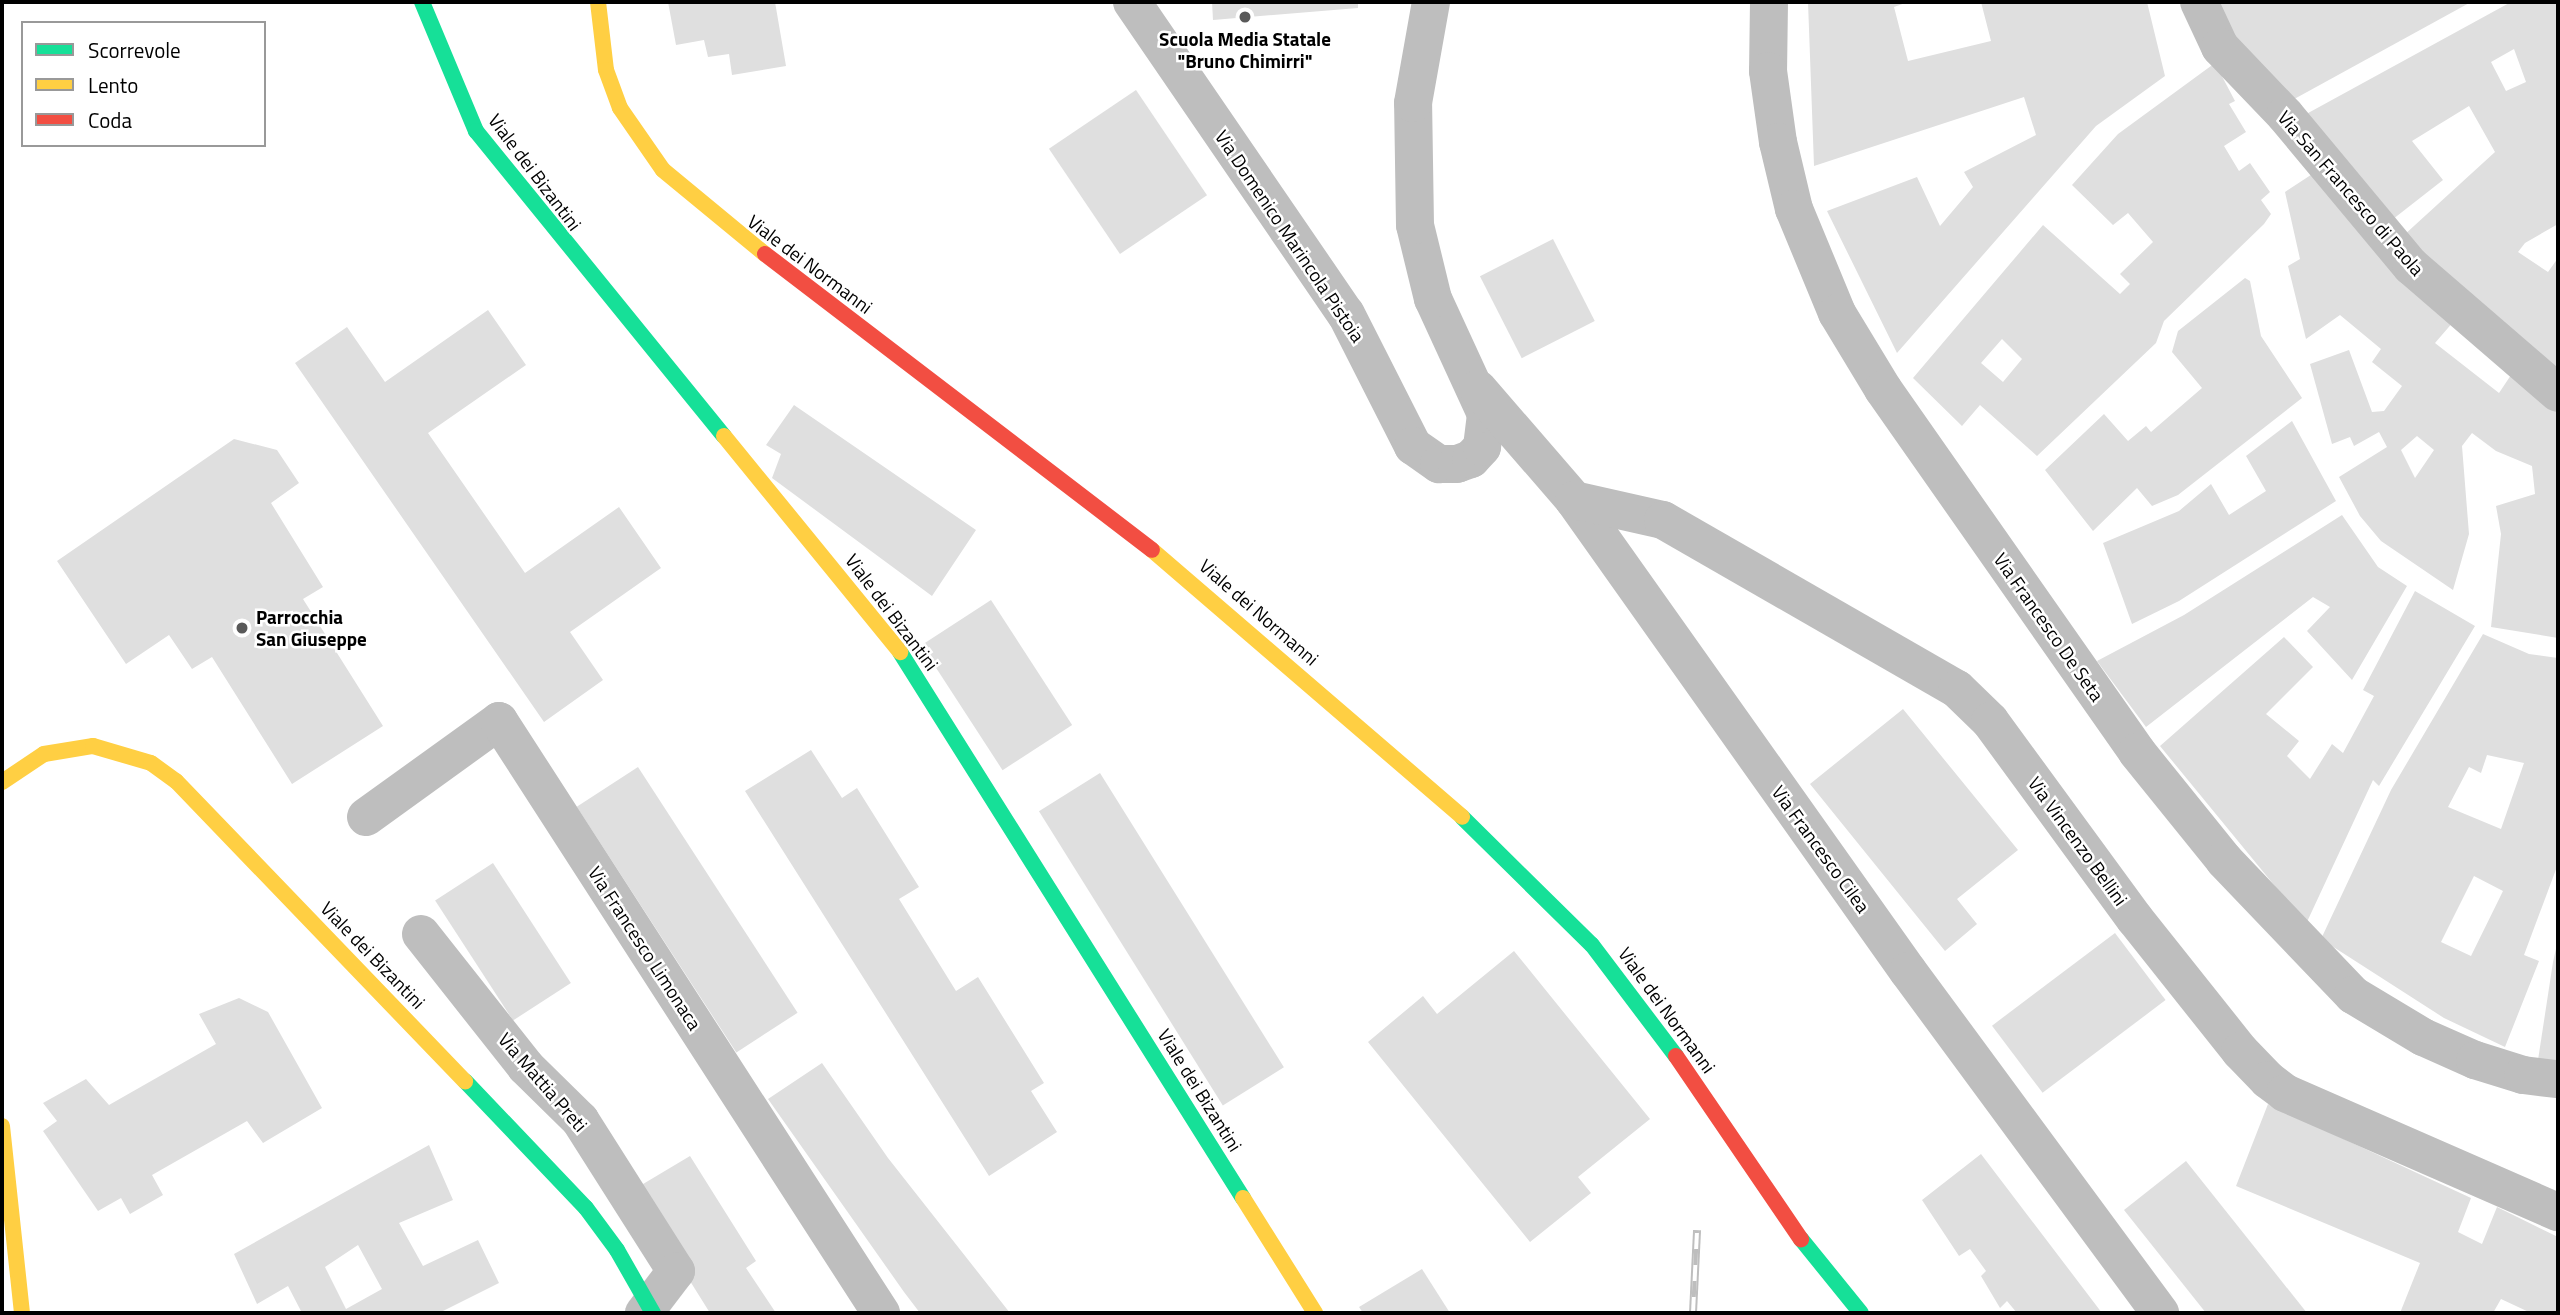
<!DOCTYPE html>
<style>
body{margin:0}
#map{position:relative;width:2560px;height:1315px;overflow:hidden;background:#fff;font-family:"Titillium Web",sans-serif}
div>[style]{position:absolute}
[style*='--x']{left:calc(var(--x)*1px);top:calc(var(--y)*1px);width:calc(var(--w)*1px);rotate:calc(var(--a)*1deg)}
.building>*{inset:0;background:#dfdfdf;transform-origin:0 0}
.street>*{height:38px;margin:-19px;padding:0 19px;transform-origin:19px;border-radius:19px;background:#bebebe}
.fast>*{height:16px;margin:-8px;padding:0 8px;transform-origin:8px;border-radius:8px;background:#16e098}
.slow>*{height:16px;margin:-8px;padding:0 8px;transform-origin:8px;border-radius:8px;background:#ffcf43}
.jam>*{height:16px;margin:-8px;padding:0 8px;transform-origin:8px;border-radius:8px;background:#f24e42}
.rail>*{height:8px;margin-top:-4px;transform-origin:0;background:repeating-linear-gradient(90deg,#fff 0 16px,#bebebe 0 32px);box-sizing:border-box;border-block:2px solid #bebebe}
.dots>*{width:19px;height:19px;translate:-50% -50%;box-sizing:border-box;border:4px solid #fff;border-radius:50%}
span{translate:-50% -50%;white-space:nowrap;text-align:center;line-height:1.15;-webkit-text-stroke:5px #fff;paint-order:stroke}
.poi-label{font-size:19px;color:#000;font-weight:700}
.left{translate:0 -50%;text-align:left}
.street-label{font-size:19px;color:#000}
.frame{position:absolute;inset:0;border:4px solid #000;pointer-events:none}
.legend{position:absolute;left:21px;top:21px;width:245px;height:126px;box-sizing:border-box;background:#fff;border:2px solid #999;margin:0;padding:9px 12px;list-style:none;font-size:21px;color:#000}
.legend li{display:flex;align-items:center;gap:14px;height:35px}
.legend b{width:35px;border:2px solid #999}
</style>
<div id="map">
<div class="building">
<i style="clip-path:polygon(668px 2px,775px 2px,786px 66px,732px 75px,729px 54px,708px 57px,704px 40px,676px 45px)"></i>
<i style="clip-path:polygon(1212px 2px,1358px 2px,1358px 8px,1213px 20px)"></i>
<i style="clip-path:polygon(1808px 2px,1908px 2px,1894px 7px,1908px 61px,1991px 41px,1981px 2px,2147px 2px,2165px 76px,2096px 126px,1897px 353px,1827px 211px,1917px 177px,1940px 226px,1973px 187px,1964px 172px,2036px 135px,2024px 97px,1814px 166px)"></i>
<i style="clip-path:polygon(2215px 2px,2471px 2px,2287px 103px,2238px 50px)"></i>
<i style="clip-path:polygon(evenodd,2511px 2px,2558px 2px,2558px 224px,2525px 243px,2518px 252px,2548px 272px,2558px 258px,2558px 370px,2403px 236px,2495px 152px,2469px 106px,2412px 141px,2443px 180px,2388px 223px,2299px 118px,2511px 2px,2514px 49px,2526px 82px,2506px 91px,2491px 62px,2514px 49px)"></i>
<i style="clip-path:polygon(evenodd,2215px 63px,2235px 101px,2229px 104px,2246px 132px,2224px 146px,2239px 171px,2250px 163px,2270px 192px,2261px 200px,2271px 214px,2264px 224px,2164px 321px,2156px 343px,2037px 456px,1980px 405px,1962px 426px,1913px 378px,2043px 225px,2120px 294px,2130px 284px,2120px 274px,2153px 242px,2128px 213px,2113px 225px,2072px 185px,2118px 134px,2215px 63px,2002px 339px,2022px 359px,2003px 382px,1981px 363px,2002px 339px)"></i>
<i style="left:1136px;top:90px;width:127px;height:105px;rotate:56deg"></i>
<i style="clip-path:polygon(evenodd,2320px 169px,2454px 321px,2435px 343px,2499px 393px,2513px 372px,2558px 405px,2558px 638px,2491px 627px,2501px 534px,2496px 506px,2535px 494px,2532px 466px,2496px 451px,2472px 433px,2462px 446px,2469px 534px,2453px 590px,2381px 541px,2360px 516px,2339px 477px,2387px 447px,2379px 432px,2354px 446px,2350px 437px,2332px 444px,2310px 364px,2349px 350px,2372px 412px,2384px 411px,2402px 386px,2372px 362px,2381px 349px,2340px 315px,2306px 339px,2288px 266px,2300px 259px,2285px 192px,2320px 169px,2417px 436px,2434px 450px,2415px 478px,2401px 450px,2417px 436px)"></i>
<i style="left:1553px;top:239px;width:92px;height:82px;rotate:63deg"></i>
<i style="clip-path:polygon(2245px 278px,2250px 281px,2261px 336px,2302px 398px,2178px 495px,2152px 506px,2137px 488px,2093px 531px,2045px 470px,2104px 414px,2128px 441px,2146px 426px,2151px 432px,2202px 388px,2172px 352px,2178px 331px)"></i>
<i style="clip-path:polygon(488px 310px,526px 365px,428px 433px,525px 573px,619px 507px,661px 568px,570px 632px,603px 680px,544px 722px,295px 363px,347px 327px,385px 382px)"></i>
<i style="clip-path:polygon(794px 405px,976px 530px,932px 596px,772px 478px,781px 454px,766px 445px)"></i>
<i style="clip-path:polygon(2292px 421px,2336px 501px,2179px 601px,2132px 624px,2103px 543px,2179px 511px,2211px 484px,2229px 515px,2266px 491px,2246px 456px)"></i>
<i style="clip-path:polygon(234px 439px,277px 450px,299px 483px,271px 503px,323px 587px,303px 599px,383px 726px,292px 784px,212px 657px,192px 669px,169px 635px,126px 664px,57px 561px)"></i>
<i style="clip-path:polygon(2342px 515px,2378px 567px,2407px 586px,2352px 680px,2307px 631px,2330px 607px,2313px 597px,2146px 727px,2097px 661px,2184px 615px)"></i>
<i style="clip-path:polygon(2415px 591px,2475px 626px,2379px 786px,2373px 780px,2306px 924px,2160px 746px,2284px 637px,2313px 667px,2266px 714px,2299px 741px,2287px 756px,2310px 779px,2332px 744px,2343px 753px,2374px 696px,2363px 690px)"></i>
<i style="left:991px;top:600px;width:149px;height:83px;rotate:57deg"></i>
<i style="clip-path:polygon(evenodd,2483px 634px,2529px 654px,2558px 658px,2558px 864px,2524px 955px,2539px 961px,2505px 1047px,2444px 1018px,2321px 939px,2391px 790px,2483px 634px,2487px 755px,2524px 763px,2501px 829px,2448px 807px,2469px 767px,2481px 773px,2487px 755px,2483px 634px,2474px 876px,2503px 891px,2471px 956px,2441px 942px,2474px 876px)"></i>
<i style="clip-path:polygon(1903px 709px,2018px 850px,1957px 899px,1977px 924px,1945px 951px,1810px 784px)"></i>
<i style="clip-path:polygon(811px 750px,842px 798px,857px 788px,919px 887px,899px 899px,956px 991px,978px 977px,1044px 1083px,1031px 1091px,1057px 1132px,989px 1176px,745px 791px)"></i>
<i style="left:638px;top:767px;width:293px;height:73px;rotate:57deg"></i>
<i style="left:1100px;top:773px;width:347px;height:72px;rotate:58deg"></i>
<i style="left:493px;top:863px;width:143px;height:69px;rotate:57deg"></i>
<i style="left:2115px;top:933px;width:84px;height:154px;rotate:53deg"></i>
<i style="clip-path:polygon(2558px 940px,2558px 1060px,2538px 1060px,2553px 962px)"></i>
<i style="clip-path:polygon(1514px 951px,1650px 1119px,1578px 1177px,1591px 1193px,1530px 1242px,1368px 1042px,1423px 996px,1437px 1014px)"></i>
<i style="clip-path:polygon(239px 998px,268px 1012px,322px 1108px,263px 1143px,247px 1121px,152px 1175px,163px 1195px,130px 1214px,121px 1198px,98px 1211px,43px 1131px,57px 1121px,43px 1103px,86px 1079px,109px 1105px,216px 1044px,199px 1014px)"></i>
<i style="clip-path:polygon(822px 1063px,888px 1158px,1010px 1313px,920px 1313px,904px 1292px,768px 1099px)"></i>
<i style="clip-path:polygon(2268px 1104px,2471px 1198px,2458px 1232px,2482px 1244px,2497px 1207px,2558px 1237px,2558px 1313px,2531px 1313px,2501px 1299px,2493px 1313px,2400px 1313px,2420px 1263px,2236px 1186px)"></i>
<i style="clip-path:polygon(evenodd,429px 1145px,453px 1200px,399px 1223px,423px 1266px,478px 1240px,499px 1283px,439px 1313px,302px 1313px,288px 1286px,257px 1304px,234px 1254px,429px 1145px,358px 1245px,382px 1289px,346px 1309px,325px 1267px,358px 1245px)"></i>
<i style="clip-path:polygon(1981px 1154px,2102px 1313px,2017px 1313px,2007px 1301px,2000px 1308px,1981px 1276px,1986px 1271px,1970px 1249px,1959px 1256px,1922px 1200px)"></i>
<i style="clip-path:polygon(690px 1156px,756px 1261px,746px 1268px,776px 1313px,710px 1313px,633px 1190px)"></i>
<i style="clip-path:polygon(2186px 1161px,2268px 1264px,2307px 1313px,2206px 1313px,2124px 1210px)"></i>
<i style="clip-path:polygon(1422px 1269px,1450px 1313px,1363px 1313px,1359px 1307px)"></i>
</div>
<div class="street">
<i style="--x:1132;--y:2;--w:378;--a:55.6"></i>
<i style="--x:1346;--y:314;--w:148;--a:63.1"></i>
<i style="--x:1413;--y:446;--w:32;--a:35"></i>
<i style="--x:1439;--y:464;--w:18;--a:0"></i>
<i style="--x:1457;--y:464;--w:15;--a:-20"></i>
<i style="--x:1471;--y:459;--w:16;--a:-47"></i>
<i style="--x:1482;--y:447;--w:33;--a:-83"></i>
<i style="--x:1486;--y:414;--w:127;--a:-114.7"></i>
<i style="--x:1433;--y:299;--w:76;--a:-103.7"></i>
<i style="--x:1415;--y:225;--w:122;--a:-90.9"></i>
<i style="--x:1413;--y:103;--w:103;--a:-79.9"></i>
<i style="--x:1769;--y:2;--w:69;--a:90.8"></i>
<i style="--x:1768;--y:71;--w:72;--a:82"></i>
<i style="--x:1778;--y:142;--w:69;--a:76.6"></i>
<i style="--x:1794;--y:209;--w:113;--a:67.5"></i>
<i style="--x:1837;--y:313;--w:89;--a:58.8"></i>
<i style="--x:1883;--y:389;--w:443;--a:55"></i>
<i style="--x:2137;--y:752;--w:139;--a:51.1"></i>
<i style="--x:2224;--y:860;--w:187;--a:46.3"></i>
<i style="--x:2353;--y:995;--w:82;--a:31"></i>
<i style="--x:2423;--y:1037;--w:57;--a:23.9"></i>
<i style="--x:2475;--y:1060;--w:50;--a:17.4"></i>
<i style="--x:2523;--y:1075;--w:35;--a:7"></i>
<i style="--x:2199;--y:2;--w:50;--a:65"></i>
<i style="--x:2220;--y:47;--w:94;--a:46.3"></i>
<i style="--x:2285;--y:115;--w:197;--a:50.2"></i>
<i style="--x:2411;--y:266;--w:194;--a:40.8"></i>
<i style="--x:1478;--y:389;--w:147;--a:49.1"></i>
<i style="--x:1574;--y:500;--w:577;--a:54.66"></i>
<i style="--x:1908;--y:971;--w:425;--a:53.6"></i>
<i style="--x:1574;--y:500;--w:91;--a:12.7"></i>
<i style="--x:1663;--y:520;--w:339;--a:29.9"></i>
<i style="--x:1957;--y:689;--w:46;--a:44.1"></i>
<i style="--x:1990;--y:721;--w:245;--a:53.8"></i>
<i style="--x:2135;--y:919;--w:169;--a:51.5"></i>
<i style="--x:2240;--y:1051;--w:40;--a:46"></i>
<i style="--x:2268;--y:1080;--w:21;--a:37"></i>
<i style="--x:2285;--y:1093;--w:298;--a:23.6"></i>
<i style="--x:366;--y:817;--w:164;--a:-35.8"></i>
<i style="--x:499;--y:721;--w:705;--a:57.17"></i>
<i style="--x:421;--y:934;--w:169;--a:51.7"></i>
<i style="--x:526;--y:1067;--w:76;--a:44.5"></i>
<i style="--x:580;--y:1120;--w:179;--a:57.6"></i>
<i style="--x:676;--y:1271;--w:53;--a:127.3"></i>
</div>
<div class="fast">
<i style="--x:422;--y:2;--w:140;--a:67.3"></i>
<i style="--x:476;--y:131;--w:393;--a:50.9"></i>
<i style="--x:900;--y:652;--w:645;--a:57.86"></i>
<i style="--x:1462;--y:817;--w:182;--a:44.6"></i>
<i style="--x:1592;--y:945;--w:139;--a:52.9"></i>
<i style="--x:465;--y:1081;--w:175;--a:46.4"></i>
<i style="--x:586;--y:1208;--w:52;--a:53.6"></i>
<i style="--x:617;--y:1250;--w:73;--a:60.3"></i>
<i style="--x:1801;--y:1239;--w:95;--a:51"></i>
</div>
<div class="slow">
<i style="--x:598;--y:2;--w:68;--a:83.3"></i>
<i style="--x:606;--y:70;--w:40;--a:69.8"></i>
<i style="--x:620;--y:108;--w:75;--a:55.3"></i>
<i style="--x:663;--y:170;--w:132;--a:39.5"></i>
<i style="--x:724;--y:436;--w:279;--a:50.8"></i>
<i style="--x:1152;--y:550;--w:409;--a:40.7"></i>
<i style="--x:2;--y:782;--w:50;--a:-33.7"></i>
<i style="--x:44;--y:754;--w:50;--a:-9.3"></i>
<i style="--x:93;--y:746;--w:60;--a:16.3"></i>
<i style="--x:151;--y:763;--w:31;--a:36"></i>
<i style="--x:176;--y:781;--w:417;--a:46.1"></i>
<i style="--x:2;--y:1126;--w:188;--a:83.9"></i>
<i style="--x:1243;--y:1198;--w:136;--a:57.9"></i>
</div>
<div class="jam">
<i style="--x:765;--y:254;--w:487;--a:37.4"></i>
<i style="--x:1676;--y:1056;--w:222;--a:55.7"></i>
</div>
<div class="rail">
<i style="--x:1693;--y:1313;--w:83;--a:-87.2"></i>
</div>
<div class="dots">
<i style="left:1245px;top:17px;background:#595959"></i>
<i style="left:242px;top:628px;background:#595959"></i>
</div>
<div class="poi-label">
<span style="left:1245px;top:50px">Scuola Media Statale<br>"Bruno Chimirri"</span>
<span class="left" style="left:256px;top:628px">Parrocchia<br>San Giuseppe</span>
</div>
<div class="street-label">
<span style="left:535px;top:172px;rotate:53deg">Viale dei Bizantini</span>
<span style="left:2351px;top:193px;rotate:49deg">Via San Francesco di Paola</span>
<span style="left:1290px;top:236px;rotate:56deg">Via Domenico Marincola Pistoia</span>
<span style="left:810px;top:264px;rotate:37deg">Viale dei Normanni</span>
<span style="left:892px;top:612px;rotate:53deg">Viale dei Bizantini</span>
<span style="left:1259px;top:612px;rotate:41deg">Viale dei Normanni</span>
<span style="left:2049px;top:627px;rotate:55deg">Via Francesco De Seta</span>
<span style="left:2078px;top:841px;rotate:54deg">Via Vincenzo Bellini</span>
<span style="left:1821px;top:849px;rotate:54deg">Via Francesco Cilea</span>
<span style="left:645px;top:948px;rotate:57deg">Via Francesco Limonaca</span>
<span style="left:373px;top:955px;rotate:46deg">Viale dei Bizantini</span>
<span style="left:1667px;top:1010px;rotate:54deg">Viale dei Normanni</span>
<span style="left:543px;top:1082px;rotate:49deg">Via Mattia Preti</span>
<span style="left:1200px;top:1090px;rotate:58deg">Viale dei Bizantini</span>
</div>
<div class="frame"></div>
<ul class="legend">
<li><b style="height:9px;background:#16e098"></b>Scorrevole</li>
<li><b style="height:9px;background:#ffcf43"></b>Lento</li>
<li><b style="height:9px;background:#f24e42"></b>Coda</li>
</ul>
</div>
